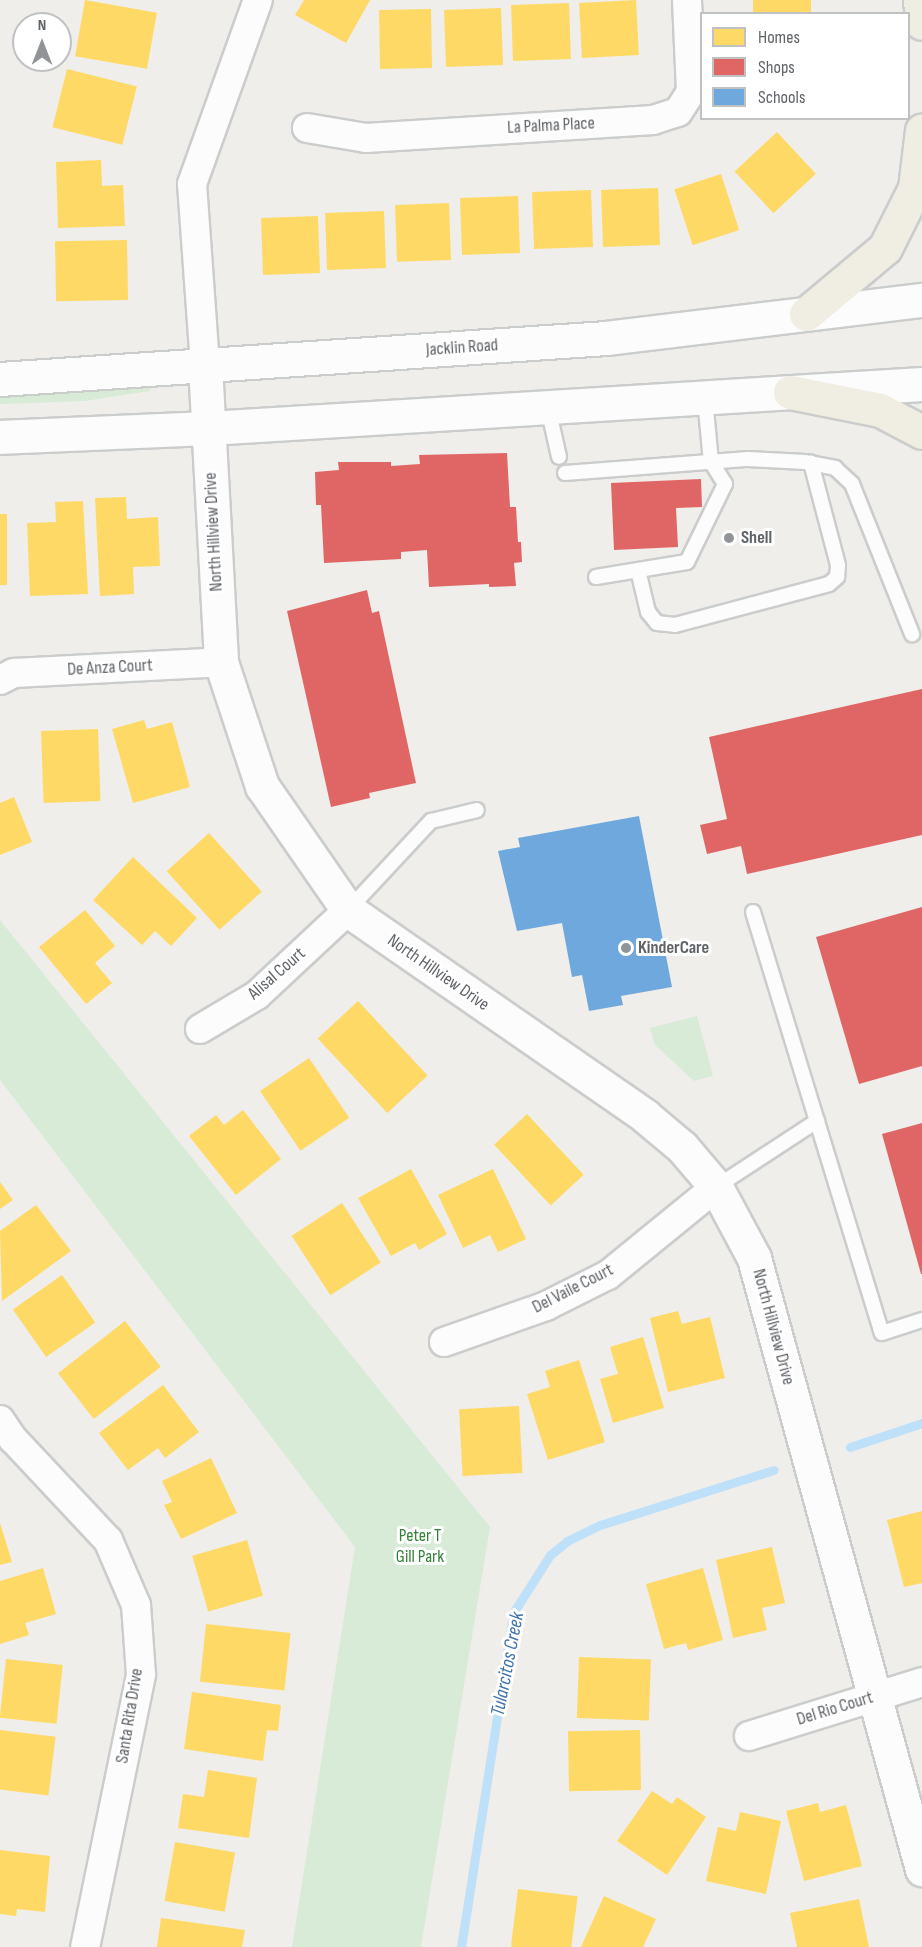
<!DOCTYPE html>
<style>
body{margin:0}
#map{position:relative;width:922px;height:1947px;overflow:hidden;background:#efeeea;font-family:"Sofia Sans Condensed",sans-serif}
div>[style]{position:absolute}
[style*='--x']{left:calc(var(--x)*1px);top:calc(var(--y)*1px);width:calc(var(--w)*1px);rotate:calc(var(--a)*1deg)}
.green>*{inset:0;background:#d8ebd6}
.homes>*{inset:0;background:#ffd966;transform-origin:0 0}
.shops>*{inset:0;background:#e06666}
.schools>*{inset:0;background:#6fa8dc}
.stream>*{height:9px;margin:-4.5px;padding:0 4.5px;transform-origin:4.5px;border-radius:4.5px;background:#bfe0f9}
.roads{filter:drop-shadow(2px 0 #cbcccc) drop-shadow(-2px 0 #cbcccc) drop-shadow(0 2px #cbcccc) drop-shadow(0 -2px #cbcccc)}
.service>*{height:14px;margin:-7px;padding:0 7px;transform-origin:7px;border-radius:7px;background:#fdfcfc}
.minor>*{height:28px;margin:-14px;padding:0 14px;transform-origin:14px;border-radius:14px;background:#fdfcfc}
.tertiary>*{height:33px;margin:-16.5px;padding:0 16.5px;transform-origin:16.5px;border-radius:16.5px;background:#fdfcfc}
.secondary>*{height:33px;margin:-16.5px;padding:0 16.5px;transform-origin:16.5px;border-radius:16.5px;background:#fdfcfc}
.motorway>*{height:33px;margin:-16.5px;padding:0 16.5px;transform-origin:16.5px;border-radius:16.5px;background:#f0ede3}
.dots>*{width:16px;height:16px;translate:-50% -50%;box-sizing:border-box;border:3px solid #fff;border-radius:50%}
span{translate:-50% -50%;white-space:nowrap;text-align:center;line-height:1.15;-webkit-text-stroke:6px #fff;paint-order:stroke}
.street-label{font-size:18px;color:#5f6368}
.poi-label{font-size:18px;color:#5f6368;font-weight:700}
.left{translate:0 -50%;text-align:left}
.park-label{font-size:18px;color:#348238}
.water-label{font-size:20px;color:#4174aa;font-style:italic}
.legend{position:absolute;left:700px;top:12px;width:210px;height:108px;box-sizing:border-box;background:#fff;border:2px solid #bfc1c3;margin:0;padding:8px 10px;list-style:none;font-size:18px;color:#5f6368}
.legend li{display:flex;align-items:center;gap:12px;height:30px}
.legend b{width:30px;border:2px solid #bfc1c3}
.north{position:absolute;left:12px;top:12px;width:60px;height:60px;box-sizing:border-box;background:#fff;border:2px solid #bfc1c3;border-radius:50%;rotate:0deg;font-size:16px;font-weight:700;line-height:24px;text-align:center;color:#5f6368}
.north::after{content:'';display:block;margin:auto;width:21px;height:27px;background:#919496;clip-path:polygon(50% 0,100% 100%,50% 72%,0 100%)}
</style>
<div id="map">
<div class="green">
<i style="clip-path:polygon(155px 383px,149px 391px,85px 401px,0 404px,0 394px)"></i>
<i style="clip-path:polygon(0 920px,490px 1527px,421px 1947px,292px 1947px,355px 1547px,0 1080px)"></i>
<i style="clip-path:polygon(697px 1016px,713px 1076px,694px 1081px,655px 1045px,650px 1028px)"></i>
</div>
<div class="homes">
<i style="left:85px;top:0;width:73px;height:57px;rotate:10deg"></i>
<i style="clip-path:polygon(304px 0,370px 0,346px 43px,295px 15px)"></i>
<i style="left:636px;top:0;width:55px;height:57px;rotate:87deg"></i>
<i style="left:753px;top:0;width:58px;height:14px"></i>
<i style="left:569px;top:3px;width:56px;height:58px;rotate:88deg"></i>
<i style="left:501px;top:8px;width:57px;height:57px;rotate:88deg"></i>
<i style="left:431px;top:9px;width:59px;height:52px;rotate:89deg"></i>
<i style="left:67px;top:69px;width:72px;height:60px;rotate:14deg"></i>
<i style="left:777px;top:132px;width:57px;height:58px;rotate:47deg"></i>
<i style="clip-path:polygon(101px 160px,102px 186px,123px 185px,125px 226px,58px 228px,56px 162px)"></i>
<i style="left:721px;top:174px;width:59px;height:49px;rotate:72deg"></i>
<i style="left:658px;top:188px;width:57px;height:57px;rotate:88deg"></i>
<i style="left:591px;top:190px;width:57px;height:59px;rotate:88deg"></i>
<i style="left:518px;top:196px;width:57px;height:58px;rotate:88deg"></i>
<i style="left:449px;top:203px;width:57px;height:54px;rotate:88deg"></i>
<i style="left:384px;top:211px;width:57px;height:59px;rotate:88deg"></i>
<i style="left:318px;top:216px;width:57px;height:57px;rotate:88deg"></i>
<i style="left:127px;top:240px;width:60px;height:72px;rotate:89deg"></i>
<i style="clip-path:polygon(126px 497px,127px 519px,158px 517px,160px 566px,133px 567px,134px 594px,100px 596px,95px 498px)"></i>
<i style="clip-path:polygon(83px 501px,88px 594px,30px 596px,27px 523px,56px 522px,55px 502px)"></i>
<i style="left:0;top:514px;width:7px;height:71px"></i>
<i style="clip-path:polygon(144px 720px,147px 729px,172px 722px,190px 787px,133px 803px,112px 729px)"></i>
<i style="left:98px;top:729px;width:72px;height:57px;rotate:88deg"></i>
<i style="clip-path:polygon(14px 797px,32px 842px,0 855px,0 803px)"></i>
<i style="left:209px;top:833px;width:79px;height:57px;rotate:48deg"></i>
<i style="clip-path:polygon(133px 857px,197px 918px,171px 946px,155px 931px,142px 945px,93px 900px)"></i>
<i style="clip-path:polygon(85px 910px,115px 946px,95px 963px,112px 983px,86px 1004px,39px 947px)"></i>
<i style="left:358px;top:1001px;width:102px;height:55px;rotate:47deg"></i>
<i style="left:309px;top:1058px;width:72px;height:59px;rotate:56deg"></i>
<i style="clip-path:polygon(243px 1110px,281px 1159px,236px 1195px,189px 1136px,216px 1115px,224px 1125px)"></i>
<i style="left:527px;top:1114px;width:83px;height:45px;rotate:47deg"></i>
<i style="clip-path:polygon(411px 1169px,447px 1234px,419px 1250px,415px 1243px,391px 1256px,358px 1198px)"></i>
<i style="clip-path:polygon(493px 1169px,526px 1239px,498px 1252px,490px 1235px,463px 1248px,438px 1195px)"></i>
<i style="clip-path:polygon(0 1182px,13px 1200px,0 1209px)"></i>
<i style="left:342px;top:1203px;width:71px;height:60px;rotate:57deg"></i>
<i style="clip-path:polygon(36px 1205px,71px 1251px,2px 1301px,0 1231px)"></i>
<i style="left:62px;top:1275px;width:58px;height:60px;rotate:55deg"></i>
<i style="clip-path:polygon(678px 1311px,682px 1324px,710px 1317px,725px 1378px,668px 1392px,650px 1318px)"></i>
<i style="left:125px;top:1321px;width:58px;height:85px;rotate:52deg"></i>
<i style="clip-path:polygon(643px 1337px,664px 1408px,613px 1423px,600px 1379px,618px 1374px,610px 1347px)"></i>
<i style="clip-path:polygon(579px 1360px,605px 1442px,548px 1460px,527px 1394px,550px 1387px,545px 1371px)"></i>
<i style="clip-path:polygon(163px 1385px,199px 1432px,165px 1458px,158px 1448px,128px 1470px,99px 1433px)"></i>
<i style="left:519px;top:1406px;width:67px;height:60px;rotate:87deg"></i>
<i style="clip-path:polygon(211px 1458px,237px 1513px,181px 1539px,164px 1505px,172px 1502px,162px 1481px)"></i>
<i style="clip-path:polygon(922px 1511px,922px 1583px,904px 1587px,887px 1520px)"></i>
<i style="clip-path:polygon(0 1523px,12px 1562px,0 1565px)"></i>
<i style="left:247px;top:1540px;width:58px;height:57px;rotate:74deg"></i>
<i style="clip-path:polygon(772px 1547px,785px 1603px,762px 1608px,767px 1630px,733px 1638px,716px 1560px)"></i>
<i style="clip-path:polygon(43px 1568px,56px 1614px,25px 1623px,29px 1635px,0 1644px,0 1581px)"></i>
<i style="clip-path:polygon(703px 1568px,723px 1640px,688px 1650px,686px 1643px,664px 1649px,646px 1584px)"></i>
<i style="left:206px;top:1624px;width:85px;height:58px;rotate:6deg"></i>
<i style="left:579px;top:1657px;width:72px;height:61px;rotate:2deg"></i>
<i style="left:6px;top:1659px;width:57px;height:59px;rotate:6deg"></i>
<i style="clip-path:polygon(192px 1692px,281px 1705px,278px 1731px,267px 1730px,263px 1761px,184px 1749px)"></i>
<i style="left:0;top:1730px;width:56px;height:59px;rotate:7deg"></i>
<i style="left:640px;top:1730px;width:60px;height:72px;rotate:89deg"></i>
<i style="clip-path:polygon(208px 1770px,257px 1778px,249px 1838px,178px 1828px,183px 1794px,204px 1797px)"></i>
<i style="clip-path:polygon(652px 1791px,672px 1804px,677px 1797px,706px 1817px,667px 1875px,617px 1841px)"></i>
<i style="clip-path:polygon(818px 1803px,820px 1812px,846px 1805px,862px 1866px,804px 1881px,786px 1811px)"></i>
<i style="clip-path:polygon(740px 1812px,781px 1821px,766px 1894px,706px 1881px,718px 1827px,736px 1831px)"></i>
<i style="left:175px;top:1842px;width:61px;height:60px;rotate:10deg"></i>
<i style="clip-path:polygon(0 1850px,50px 1856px,45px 1912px,17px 1909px,16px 1916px,0 1914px)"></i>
<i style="left:518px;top:1889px;width:60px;height:58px;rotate:7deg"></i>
<i style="clip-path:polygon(604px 1896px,656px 1919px,643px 1947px,581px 1947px)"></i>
<i style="clip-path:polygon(859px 1899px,869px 1947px,797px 1947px,790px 1913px)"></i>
<i style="clip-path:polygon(161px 1918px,245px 1930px,242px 1947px,157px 1947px)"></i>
</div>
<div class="shops">
<i style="clip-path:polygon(507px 453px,510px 507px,516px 507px,518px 542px,521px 542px,522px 562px,514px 563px,516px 586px,489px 587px,489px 584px,429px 587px,427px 550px,401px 552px,401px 559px,324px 563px,321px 505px,316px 505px,315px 472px,339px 470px,338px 462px,391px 462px,391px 466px,420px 464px,419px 455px)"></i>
<i style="clip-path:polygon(701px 479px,702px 507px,676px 508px,678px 547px,614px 550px,611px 483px)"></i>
<i style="clip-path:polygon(367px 590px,372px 613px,379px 611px,416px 783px,369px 793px,370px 798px,331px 807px,287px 611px)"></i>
<i style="clip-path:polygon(922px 689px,922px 835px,747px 874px,741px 846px,707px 854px,700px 825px,727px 819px,709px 737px)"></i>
<i style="clip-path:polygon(922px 907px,922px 1066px,859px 1084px,816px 937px)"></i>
<i style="clip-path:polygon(922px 1123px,922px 1274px,921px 1274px,882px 1134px)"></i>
</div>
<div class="schools">
<i style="clip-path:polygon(639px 816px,672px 987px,621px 996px,623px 1005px,589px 1011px,582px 975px,572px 977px,562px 923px,517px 931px,498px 851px,520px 847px,518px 838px)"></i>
</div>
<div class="stream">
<i style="--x:850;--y:1447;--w:76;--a:-18.4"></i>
<i style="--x:461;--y:1947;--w:329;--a:-81.1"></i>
<i style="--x:512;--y:1622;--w:12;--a:-76"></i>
<i style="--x:515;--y:1610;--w:65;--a:-57.5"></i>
<i style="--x:550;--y:1555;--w:22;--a:-39"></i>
<i style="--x:567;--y:1541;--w:37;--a:-26"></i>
<i style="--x:600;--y:1525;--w:182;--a:-17.6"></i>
</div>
<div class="roads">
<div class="service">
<i style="--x:548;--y:408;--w:50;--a:77.3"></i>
<i style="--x:565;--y:473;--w:184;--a:-4.4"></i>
<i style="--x:748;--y:459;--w:57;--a:3"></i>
<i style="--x:805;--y:462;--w:31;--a:11"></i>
<i style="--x:835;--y:468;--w:23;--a:43"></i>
<i style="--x:852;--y:484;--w:162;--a:68.2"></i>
<i style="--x:638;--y:570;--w:43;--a:76.6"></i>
<i style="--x:648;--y:612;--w:14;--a:51"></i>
<i style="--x:657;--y:623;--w:18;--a:6"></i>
<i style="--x:675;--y:625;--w:159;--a:-14.9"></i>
<i style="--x:829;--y:584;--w:11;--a:-41"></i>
<i style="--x:837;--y:577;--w:12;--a:-85"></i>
<i style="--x:838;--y:565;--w:106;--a:-104.8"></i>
<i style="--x:596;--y:577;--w:92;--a:-9.4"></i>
<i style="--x:687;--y:562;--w:87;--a:-64"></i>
<i style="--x:725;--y:484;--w:26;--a:-122"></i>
<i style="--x:711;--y:462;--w:64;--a:-95.4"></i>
<i style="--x:348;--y:910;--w:122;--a:-47"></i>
<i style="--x:431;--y:821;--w:47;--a:-13.4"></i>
<i style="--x:753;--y:912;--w:440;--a:73"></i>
<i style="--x:882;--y:1333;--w:42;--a:-18"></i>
<i style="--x:716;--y:1187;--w:121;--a:-33.2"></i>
</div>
<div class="minor">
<i style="--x:307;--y:128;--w:60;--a:9.6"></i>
<i style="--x:366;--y:138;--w:288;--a:-3.6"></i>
<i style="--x:653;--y:120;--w:26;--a:-18"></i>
<i style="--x:678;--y:112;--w:24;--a:-57"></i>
<i style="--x:691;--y:92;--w:92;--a:-92.5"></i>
<i style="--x:205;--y:365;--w:181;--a:-94.1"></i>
<i style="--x:192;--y:184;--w:195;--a:-70.3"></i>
<i style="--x:0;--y:680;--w:16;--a:-27"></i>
<i style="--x:14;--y:673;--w:207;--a:-3"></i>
<i style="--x:200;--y:1029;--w:66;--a:-30.8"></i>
<i style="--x:257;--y:995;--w:125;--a:-43"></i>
<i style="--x:444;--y:1342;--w:108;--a:-19.4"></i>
<i style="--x:546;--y:1306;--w:69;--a:-26.6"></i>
<i style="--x:608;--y:1275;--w:139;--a:-39.2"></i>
<i style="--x:0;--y:1420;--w:23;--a:56"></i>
<i style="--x:13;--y:1439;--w:139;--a:46.8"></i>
<i style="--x:108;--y:1540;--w:71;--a:66.7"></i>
<i style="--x:136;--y:1605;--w:70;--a:85.9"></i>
<i style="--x:141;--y:1675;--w:278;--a:101.6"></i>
<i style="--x:749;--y:1736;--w:181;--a:-17.3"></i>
</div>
<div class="tertiary">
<i style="--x:205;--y:365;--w:297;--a:86.9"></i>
<i style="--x:221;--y:662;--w:131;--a:71.7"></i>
<i style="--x:262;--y:786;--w:151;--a:55.3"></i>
<i style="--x:348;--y:910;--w:361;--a:34.7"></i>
<i style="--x:645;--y:1116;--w:48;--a:40"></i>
<i style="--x:682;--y:1147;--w:52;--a:49.6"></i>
<i style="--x:716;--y:1187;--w:81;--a:61.8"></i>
<i style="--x:754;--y:1258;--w:634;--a:74.63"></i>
</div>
<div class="secondary">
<i style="--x:0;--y:379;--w:607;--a:-3.87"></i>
<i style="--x:606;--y:338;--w:318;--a:-6.9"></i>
<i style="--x:0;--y:437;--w:209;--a:-2.5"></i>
<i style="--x:209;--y:428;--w:714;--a:-3.53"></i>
</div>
<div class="motorway">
<i style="--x:920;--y:0;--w:23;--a:85"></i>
<i style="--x:806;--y:314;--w:103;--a:-39.9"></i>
<i style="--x:885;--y:248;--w:67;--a:-63.4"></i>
<i style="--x:915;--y:188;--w:58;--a:-83.1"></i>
<i style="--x:790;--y:392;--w:92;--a:11.3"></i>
<i style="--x:880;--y:410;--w:47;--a:27.6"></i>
</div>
</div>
<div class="dots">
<i style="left:729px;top:538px;background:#919496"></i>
<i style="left:626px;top:948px;background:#919496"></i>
</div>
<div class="street-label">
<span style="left:551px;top:126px;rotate:-3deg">La Palma Place</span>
<span style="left:462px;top:348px;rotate:-4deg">Jacklin Road</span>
<span style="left:214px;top:532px;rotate:-93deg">North Hillview Drive</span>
<span style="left:110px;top:668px;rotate:-3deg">De Anza Court</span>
<span style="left:438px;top:973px;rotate:35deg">North Hillview Drive</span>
<span style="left:277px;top:974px;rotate:-41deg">Alisal Court</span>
<span style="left:573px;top:1289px;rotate:-27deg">Del Vaile Court</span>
<span style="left:773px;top:1327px;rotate:75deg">North Hillview Drive</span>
<span style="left:835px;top:1709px;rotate:-17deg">Del Rio Court</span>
<span style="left:130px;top:1716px;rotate:-81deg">Santa Rita Drive</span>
</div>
<div class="poi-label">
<span class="left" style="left:741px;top:538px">Shell</span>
<span class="left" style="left:638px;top:948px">KinderCare</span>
</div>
<div class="park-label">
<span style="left:420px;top:1547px">Peter T<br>Gill Park</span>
</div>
<div class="water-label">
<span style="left:508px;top:1664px;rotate:-79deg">Tularcitos Creek</span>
</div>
<ul class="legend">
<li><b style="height:16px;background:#ffd966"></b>Homes</li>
<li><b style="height:16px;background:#e06666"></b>Shops</li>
<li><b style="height:16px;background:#6fa8dc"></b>Schools</li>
</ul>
<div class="north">N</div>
</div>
